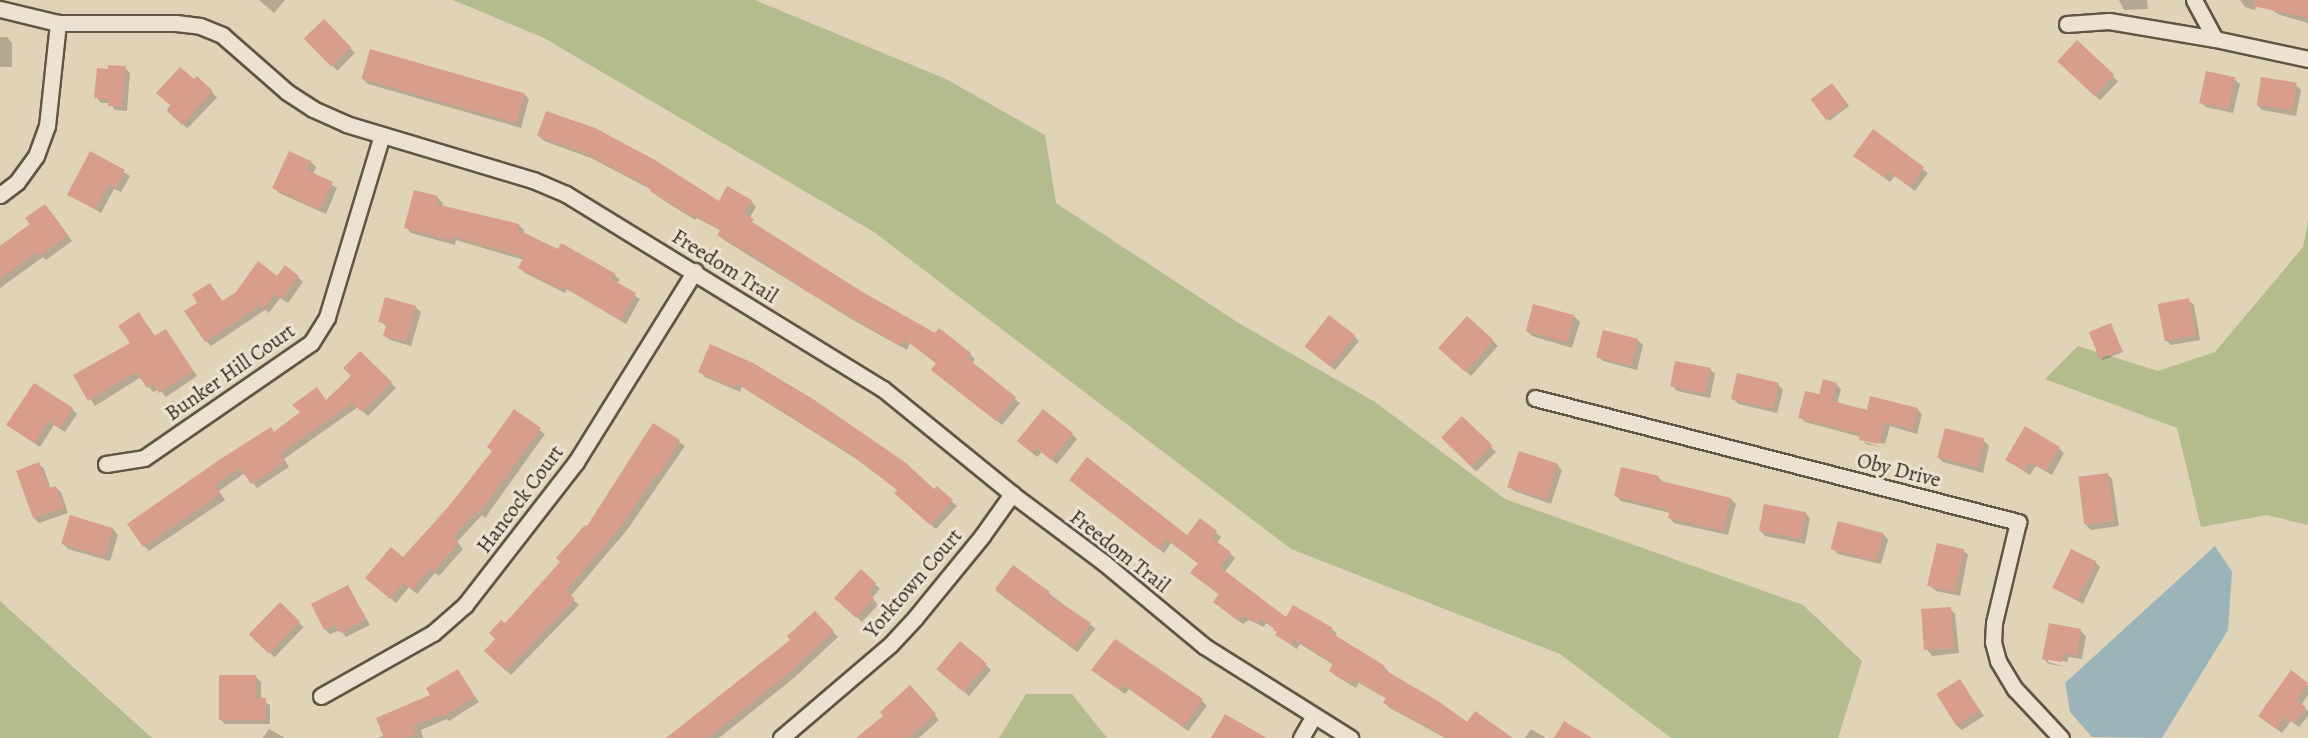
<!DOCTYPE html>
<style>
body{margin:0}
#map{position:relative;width:2308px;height:738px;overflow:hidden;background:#e1d3b8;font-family:Alegreya,serif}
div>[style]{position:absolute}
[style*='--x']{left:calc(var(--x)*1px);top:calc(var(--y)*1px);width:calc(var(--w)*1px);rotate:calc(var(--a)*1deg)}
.green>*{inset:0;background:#b4bc8e}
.water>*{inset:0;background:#9ab4ba}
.shadow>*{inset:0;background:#0003;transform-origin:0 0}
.building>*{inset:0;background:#d99e8b;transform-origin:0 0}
.roads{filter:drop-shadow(2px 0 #615543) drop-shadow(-2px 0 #615543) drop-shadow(0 2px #615543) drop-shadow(0 -2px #615543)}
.minor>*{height:15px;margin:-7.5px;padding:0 7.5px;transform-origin:7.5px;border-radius:7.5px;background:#ece2d1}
span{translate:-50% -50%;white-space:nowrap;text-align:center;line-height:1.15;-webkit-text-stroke:6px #ece2d1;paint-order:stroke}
.street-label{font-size:21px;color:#362b1c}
</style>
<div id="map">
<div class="green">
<i style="clip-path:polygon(453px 0,755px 0,946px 79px,1045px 135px,1056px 203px,1237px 322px,1375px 402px,1505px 499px,1803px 605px,1862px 661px,1838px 738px,1671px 738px,1560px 654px,1291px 549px,874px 232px,544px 38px)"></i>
<i style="clip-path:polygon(2308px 220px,2308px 525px,2267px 515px,2201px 527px,2177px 428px,2045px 379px,2078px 346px,2158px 371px,2215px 352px,2303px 247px)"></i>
<i style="clip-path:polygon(0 601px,152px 738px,0 738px)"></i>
<i style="clip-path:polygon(1026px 694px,1072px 694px,1107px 738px,999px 738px)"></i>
</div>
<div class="water">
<i style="clip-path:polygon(2215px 546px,2232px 572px,2228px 630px,2162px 738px,2092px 737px,2070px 712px,2065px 683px)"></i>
</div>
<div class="shadow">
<i style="clip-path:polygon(259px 0,285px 0,274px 13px)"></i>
<i style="clip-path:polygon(2119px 0,2147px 0,2148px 9px,2124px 10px)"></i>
<i style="clip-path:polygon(2240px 0,2308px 0,2308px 23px,2280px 15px,2257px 1px,2255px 10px,2245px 7px)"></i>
<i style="left:324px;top:22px;width:44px;height:25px;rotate:45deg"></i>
<i style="clip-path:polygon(0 37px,7px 37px,12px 43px,12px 67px,0 67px)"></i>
<i style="left:2077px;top:42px;width:57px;height:26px;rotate:44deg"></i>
<i style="clip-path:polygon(125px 68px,130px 73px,127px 111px,115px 110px,110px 103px,101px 103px,96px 97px)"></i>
<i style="left:197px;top:78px;width:28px;height:43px;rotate:44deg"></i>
<i style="clip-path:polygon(363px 79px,524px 94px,529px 99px,521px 128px,368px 84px)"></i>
<i style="clip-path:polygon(2234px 79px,2240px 84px,2233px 113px,2206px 107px,2201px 102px)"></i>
<i style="clip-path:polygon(2296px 85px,2301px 90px,2296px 116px,2262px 110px,2257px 105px)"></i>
<i style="clip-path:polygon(1834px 87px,1849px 106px,1829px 121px,1812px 99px)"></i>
<i style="clip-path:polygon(1873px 132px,1928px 173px,1915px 191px,1895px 176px,1890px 182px,1860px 160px)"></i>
<i style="clip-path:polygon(539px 136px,719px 203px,751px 201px,756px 207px,749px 219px,757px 227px,860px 293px,970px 354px,975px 359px,972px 364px,1020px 403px,1002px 425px,938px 375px,937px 364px,910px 343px,907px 350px,853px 320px,724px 240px,718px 235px,721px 231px,697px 218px,695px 220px,657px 196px,652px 190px,591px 158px,544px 141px)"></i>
<i style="clip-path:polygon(91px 153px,130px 176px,121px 192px,114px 189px,101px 213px,69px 194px)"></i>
<i style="clip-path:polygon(290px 153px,311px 162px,316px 167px,313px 174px,337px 188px,326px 214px,279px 193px,274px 188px)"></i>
<i style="clip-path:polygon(415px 192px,438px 198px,443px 203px,442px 207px,519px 225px,524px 230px,523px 234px,615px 275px,620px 280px,616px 283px,640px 299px,626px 324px,567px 289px,565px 293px,525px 273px,520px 268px,524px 260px,456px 240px,455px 245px,411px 233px,406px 227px)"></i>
<i style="clip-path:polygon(50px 211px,72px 241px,46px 260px,43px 257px,0 288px,0 246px)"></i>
<i style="clip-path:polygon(298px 277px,303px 282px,288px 303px,280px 298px,269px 313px,265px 310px,211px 346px,206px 341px,199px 303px,210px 285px,223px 302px,277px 278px)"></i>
<i style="clip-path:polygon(2188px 300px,2194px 305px,2200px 340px,2171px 345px,2166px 340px)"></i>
<i style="clip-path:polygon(1534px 305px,1575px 317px,1580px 322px,1572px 348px,1532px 336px,1527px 331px)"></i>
<i style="clip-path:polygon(415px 307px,421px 312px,411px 346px,390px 340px,385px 335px,387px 327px,380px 321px)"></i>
<i style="clip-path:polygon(139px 314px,156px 337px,170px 336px,197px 376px,166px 397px,159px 389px,153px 392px,141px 377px,95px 406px,75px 376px,132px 344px)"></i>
<i style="clip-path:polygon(2111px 325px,2123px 352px,2103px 360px,2101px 358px)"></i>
<i style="clip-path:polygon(1354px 336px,1359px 341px,1335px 370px,1311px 351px)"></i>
<i style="clip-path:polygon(1637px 340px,1643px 345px,1637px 370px,1603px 361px,1598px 356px)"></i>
<i style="clip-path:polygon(1493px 341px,1498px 346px,1471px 376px,1445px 353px)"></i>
<i style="clip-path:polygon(711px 346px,934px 491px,937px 488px,957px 506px,936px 529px,901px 498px,898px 490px,855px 458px,742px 387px,740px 392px,705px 377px,700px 372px)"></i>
<i style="clip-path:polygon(360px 353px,396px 388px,368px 416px,358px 407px,284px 459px,289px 467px,257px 488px,245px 473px,219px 491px,225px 500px,149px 551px,144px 546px,275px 433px,327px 402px,353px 376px)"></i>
<i style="clip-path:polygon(1710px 369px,1715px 374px,1710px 398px,1677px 391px,1672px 386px)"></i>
<i style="clip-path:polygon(1778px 384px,1783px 390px,1777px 413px,1738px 404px,1733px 398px)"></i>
<i style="clip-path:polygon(1836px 384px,1841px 389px,1837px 404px,1868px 412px,1917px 409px,1922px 414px,1917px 434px,1890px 426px,1885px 444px,1865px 439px,1865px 442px,1884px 448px,1866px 444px,1861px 437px,1805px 422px,1800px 417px)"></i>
<i style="clip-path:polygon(72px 409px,77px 414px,65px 432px,54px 425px,40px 447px,8px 425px)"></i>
<i style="clip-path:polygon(514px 411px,545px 434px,485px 518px,482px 515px,457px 542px,463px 549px,439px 576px,435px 573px,417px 594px,409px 587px,396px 603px,372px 583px,403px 559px,450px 507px,493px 452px)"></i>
<i style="left:1462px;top:418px;width:48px;height:28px;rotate:45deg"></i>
<i style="clip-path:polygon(653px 425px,685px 446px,627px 530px,570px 597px,579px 605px,511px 675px,486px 651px,562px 562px,587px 528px)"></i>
<i style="clip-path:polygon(1072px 434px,1077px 439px,1057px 464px,1042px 452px,1037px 457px,1024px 446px)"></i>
<i style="clip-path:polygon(1984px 441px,1989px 446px,1983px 473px,1943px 462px,1938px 457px)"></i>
<i style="clip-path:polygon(2059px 448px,2064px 453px,2052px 475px,2036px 466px,2030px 475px,2007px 460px)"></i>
<i style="clip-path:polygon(39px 464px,44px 469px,51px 489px,55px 487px,61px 492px,68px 513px,39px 523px,34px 518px)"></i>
<i style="clip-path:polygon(1557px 465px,1562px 470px,1551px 504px,1514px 491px,1509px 486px)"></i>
<i style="clip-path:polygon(2107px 474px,2112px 479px,2119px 526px,2091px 530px,2086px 525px)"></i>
<i style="clip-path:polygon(1658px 477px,1664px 483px,1731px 499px,1736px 504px,1728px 535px,1674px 523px,1669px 517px,1670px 513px,1621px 501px,1616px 496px)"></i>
<i style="clip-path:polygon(1076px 485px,1187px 537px,1200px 520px,1221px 537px,1217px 543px,1235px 558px,1225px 572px,1286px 620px,1332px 629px,1337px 634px,1335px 637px,1384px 667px,1389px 672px,1388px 674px,1467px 725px,1511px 738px,1445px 738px,1390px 708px,1385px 703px,1387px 699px,1359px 683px,1356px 688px,1336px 676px,1331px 671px,1334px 665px,1300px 644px,1297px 649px,1282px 639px,1275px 629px,1266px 623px,1264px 627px,1249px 620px,1243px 624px,1220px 607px,1220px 595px,1197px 578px,1199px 564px,1171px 543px,1164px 553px)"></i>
<i style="clip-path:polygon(1805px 513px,1810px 518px,1805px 544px,1765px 536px,1760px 531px)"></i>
<i style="clip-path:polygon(71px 517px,113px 529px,118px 535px,110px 561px,68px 549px,63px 544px)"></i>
<i style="clip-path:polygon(1839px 523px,1883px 534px,1888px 540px,1881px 564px,1838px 554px,1832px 548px)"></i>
<i style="clip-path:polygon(1963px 550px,1968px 555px,1960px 596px,1936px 591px,1930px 586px)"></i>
<i style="clip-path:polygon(2095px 562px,2100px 567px,2083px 604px,2054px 588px)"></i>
<i style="left:1014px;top:567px;width:102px;height:30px;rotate:37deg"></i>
<i style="clip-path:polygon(861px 571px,880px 589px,872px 598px,878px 605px,862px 622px,836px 598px)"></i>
<i style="clip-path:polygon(348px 587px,370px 625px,346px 637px,340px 630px,330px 634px,325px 629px)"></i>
<i style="left:280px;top:604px;width:33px;height:42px;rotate:44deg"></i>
<i style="clip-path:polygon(1950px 609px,1955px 614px,1959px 653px,1932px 656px,1927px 650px)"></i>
<i style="clip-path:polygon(815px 613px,838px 637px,795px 677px,719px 738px,668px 738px,792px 640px)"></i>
<i style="clip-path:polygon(2081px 631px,2086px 636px,2082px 659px,2068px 657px,2068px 662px,2048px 658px,2048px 662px,2067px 667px,2049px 664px,2044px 659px)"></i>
<i style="clip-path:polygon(986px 665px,991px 670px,969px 696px,943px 674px)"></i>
<i style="clip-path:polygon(457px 671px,479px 702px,449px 721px,447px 719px,421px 730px,423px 738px,378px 738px,385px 735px)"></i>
<i style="clip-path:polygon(2291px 673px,2308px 685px,2308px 695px,2301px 705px,2308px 711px,2308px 716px,2299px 727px,2291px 721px,2282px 733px,2265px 721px)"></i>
<i style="clip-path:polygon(1098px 675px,1202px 701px,1207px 706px,1188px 731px,1129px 689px,1125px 694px)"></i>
<i style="clip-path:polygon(256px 677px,261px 682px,261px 700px,270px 705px,270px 724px,225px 724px,220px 719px)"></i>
<i style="clip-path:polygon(1960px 681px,1984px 716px,1962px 730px,1956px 725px)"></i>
<i style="clip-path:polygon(915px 692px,939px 720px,919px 738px,906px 738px)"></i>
<i style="clip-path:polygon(269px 729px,285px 738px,263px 738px)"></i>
<i style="clip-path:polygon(1531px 729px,1546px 738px,1525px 738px)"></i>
</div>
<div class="building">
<i style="clip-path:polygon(2254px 0,2308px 0,2308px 18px,2253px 6px)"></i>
<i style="left:324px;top:19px;width:39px;height:28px;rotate:46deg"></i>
<i style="left:2077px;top:40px;width:51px;height:29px;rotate:43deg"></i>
<i style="left:370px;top:49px;width:161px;height:31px;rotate:16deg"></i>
<i style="clip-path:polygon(108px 65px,126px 66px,122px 107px,108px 106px,108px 99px,94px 98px,97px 68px,108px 69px)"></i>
<i style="clip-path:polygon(180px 67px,194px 79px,197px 76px,213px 91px,182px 125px,167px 111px,171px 106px,156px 93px)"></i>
<i style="left:2206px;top:71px;width:30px;height:33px;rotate:12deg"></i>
<i style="left:2261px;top:77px;width:36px;height:28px;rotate:9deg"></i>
<i style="left:1832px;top:83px;width:26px;height:27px;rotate:53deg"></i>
<i style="clip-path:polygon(546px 111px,595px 128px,655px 160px,719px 201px,727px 186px,752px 200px,744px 214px,754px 219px,752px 222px,861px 291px,935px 333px,939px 328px,971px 353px,967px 358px,1016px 397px,996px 421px,931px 370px,936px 363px,905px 340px,901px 346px,806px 291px,756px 257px,717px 235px,720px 230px,691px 214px,690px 216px,650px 191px,651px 188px,585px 153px,537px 136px)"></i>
<i style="clip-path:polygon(1873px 129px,1924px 167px,1910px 187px,1889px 172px,1885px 178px,1853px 156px)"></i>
<i style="clip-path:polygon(90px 151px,125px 170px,116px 188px,108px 185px,95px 209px,67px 195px)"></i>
<i style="clip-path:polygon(289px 151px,311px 161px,307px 170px,333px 182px,320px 210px,272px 188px)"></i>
<i style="clip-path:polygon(414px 190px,438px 196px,436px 204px,519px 224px,518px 230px,558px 249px,561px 243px,616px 274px,611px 279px,636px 293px,621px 320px,561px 286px,560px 289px,518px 268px,524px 257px,451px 236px,450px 240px,404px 228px)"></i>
<i style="clip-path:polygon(45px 204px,68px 235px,40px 256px,37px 252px,0 279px,0 246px,30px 224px,25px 218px)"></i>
<i style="clip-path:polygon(258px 261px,277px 276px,285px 265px,299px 276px,282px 299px,275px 294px,263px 309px,259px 306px,205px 342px,184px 311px,197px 303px,192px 294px,210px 283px,222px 301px,236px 292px)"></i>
<i style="clip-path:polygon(385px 297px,416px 306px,406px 342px,383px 336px,387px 324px,378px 322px)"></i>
<i style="left:2189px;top:298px;width:38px;height:32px;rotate:79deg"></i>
<i style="left:1533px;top:304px;width:43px;height:28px;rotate:15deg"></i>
<i style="clip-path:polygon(139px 312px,154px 336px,166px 329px,193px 371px,159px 393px,153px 384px,147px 388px,136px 372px,88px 401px,73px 375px,130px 343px,118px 326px)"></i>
<i style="left:1329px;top:315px;width:33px;height:40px;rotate:38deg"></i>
<i style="left:1467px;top:316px;width:36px;height:43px;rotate:42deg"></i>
<i style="left:2111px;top:323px;width:29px;height:24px;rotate:68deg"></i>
<i style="left:1603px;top:330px;width:36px;height:28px;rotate:14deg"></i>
<i style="clip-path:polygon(710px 344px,753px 363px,813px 399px,906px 463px,934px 489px,937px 486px,953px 500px,930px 525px,894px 493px,897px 490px,849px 453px,736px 383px,734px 388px,698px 372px)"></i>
<i style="clip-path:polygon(360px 351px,392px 382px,362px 412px,352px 403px,280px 454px,285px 462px,251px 484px,240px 468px,215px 485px,221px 494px,143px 547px,127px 524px,219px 460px,271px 427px,274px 432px,300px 412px,292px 405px,317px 387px,326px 400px,351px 376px,343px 368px)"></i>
<i style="left:1675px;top:361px;width:36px;height:26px;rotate:11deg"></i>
<i style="left:1737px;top:373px;width:43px;height:27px;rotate:13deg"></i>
<i style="clip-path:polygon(1823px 379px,1837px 383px,1832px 401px,1867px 410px,1870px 396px,1918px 408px,1913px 430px,1885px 422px,1879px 444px,1859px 440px,1860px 434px,1798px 418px,1805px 391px,1819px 394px)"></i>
<i style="clip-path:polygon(34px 383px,73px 408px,60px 429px,49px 421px,34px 443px,6px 425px)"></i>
<i style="clip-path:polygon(514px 409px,541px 428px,479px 514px,476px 511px,453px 537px,459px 543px,433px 572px,430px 569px,412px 590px,403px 583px,390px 599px,365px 578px,391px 547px,403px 557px,449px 506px,492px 451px,487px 447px)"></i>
<i style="clip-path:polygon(1043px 409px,1073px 433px,1051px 460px,1036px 448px,1032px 453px,1017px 441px)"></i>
<i style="left:1462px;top:416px;width:42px;height:30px;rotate:44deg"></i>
<i style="clip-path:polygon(653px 423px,680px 440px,658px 476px,656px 475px,622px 525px,566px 591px,575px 599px,506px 671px,484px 651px,495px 639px,489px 633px,501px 620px,505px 623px,560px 562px,556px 558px,585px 525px,587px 526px)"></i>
<i style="clip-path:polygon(2025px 426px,2060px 447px,2046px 471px,2030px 462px,2024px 471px,2005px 460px)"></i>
<i style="left:1945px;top:428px;width:41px;height:30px;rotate:15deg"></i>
<i style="left:1519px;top:451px;width:41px;height:38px;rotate:18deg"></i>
<i style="clip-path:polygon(1087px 457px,1187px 535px,1200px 518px,1217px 531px,1212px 538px,1231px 552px,1220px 567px,1286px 617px,1293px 605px,1333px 628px,1330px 632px,1385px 666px,1383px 669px,1438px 701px,1467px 722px,1475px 711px,1513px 738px,1445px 738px,1425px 724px,1424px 726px,1383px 703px,1386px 698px,1354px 679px,1351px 684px,1329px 671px,1333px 663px,1295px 640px,1292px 645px,1275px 635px,1277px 632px,1273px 630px,1274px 628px,1261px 619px,1258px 623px,1243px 616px,1237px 620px,1213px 602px,1219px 594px,1190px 573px,1198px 563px,1166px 539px,1158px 549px,1069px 480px)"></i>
<i style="clip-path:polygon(39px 462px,49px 488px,56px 486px,64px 508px,33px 518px,16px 471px)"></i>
<i style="clip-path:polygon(1621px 467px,1659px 476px,1657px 480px,1731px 498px,1723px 531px,1668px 518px,1670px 510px,1614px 496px)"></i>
<i style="left:2108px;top:473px;width:48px;height:30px;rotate:83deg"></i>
<i style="left:1764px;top:504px;width:43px;height:27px;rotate:11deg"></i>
<i style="left:70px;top:515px;width:45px;height:30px;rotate:17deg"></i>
<i style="left:1838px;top:521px;width:47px;height:29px;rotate:15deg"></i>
<i style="left:1937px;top:543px;width:28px;height:44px;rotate:13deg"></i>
<i style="left:2071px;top:549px;width:28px;height:43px;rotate:26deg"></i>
<i style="clip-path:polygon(1013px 565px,1050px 592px,1048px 595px,1091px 623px,1074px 648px,995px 589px)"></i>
<i style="clip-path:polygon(861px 569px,876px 583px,868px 592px,874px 599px,856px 618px,834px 598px)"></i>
<i style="clip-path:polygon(348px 585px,366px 619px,340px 633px,335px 625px,324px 630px,311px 604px)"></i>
<i style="left:280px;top:602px;width:28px;height:45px;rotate:44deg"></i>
<i style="left:1951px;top:607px;width:41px;height:30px;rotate:86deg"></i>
<i style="clip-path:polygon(815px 611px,834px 631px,790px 672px,708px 738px,666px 738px,790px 640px,787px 636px)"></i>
<i style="clip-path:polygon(2049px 623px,2081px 629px,2077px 655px,2064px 653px,2062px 662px,2042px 659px)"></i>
<i style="clip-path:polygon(1115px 639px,1203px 699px,1183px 727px,1124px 685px,1120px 690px,1091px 670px)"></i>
<i style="left:960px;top:641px;width:35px;height:37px;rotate:40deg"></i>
<i style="clip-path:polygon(458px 669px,475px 697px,443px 716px,442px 714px,413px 726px,416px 734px,407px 738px,384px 738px,376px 718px,430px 695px,426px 688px)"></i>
<i style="clip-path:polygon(2291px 670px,2308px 683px,2296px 700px,2306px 707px,2294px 723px,2285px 717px,2277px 729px,2258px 716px)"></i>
<i style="clip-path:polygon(219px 675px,256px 675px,257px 698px,266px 698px,266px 720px,219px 720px)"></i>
<i style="left:1960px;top:679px;width:38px;height:28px;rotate:58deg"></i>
<i style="clip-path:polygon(910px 685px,936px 714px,908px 738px,856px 738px,883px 716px,880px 712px)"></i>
<i style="clip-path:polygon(1225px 714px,1267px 738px,1211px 738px)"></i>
<i style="clip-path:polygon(1564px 721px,1592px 738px,1554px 738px)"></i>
</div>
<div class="roads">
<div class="minor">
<i style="--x:2194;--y:0;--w:44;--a:61.7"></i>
<i style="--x:2215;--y:39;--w:95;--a:12.1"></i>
<i style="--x:0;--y:9;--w:60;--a:13.6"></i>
<i style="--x:58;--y:23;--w:118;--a:0"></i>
<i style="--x:176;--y:23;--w:24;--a:7"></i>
<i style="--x:200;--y:26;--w:24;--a:22"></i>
<i style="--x:222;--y:35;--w:86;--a:41.2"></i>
<i style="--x:287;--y:92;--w:31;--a:33"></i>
<i style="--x:313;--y:109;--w:36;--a:24"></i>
<i style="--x:346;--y:124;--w:195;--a:16.7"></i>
<i style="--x:533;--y:180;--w:36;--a:23"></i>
<i style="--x:566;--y:194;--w:372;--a:31.6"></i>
<i style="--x:883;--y:389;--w:166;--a:39.1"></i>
<i style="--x:1012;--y:494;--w:114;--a:36.8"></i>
<i style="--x:1103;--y:562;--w:131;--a:39.7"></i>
<i style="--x:1204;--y:646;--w:173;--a:32.2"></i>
<i style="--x:2067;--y:24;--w:42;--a:-4.1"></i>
<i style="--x:2109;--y:21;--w:108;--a:9.6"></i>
<i style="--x:0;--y:195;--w:21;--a:-37"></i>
<i style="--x:17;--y:182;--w:32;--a:-54"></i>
<i style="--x:36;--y:156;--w:32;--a:-70"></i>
<i style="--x:47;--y:126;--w:104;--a:-83.9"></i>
<i style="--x:1535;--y:398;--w:499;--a:14.4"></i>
<i style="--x:2018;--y:522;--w:104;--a:103.4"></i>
<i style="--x:1994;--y:623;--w:19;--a:93"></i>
<i style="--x:1993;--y:642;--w:20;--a:75"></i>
<i style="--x:1998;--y:661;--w:33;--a:59"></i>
<i style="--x:2015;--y:689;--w:67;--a:46.8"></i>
<i style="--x:106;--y:464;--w:38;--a:-9"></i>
<i style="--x:144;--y:458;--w:203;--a:-34.6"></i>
<i style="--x:311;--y:343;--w:31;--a:-58"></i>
<i style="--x:327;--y:317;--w:190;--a:-73.2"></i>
<i style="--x:321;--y:696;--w:129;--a:-29.4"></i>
<i style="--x:433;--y:633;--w:43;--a:-41.2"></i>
<i style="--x:465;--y:605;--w:181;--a:-52.2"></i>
<i style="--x:576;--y:462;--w:225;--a:-58.1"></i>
<i style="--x:781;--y:738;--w:143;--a:-40.5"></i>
<i style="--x:890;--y:645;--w:37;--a:-47"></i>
<i style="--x:915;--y:618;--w:106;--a:-50.7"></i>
<i style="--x:982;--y:536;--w:52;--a:-54.5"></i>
<i style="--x:1301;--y:738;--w:24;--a:-60"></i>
</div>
</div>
<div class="street-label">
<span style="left:725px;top:266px;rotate:32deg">Freedom Trail</span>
<span style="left:230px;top:372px;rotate:-35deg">Bunker Hill Court</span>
<span style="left:1899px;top:470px;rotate:14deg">Oby Drive</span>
<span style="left:520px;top:499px;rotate:-53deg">Hancock Court</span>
<span style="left:1120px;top:551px;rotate:38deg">Freedom Trail</span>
<span style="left:913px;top:583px;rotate:-49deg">Yorktown Court</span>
</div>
</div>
